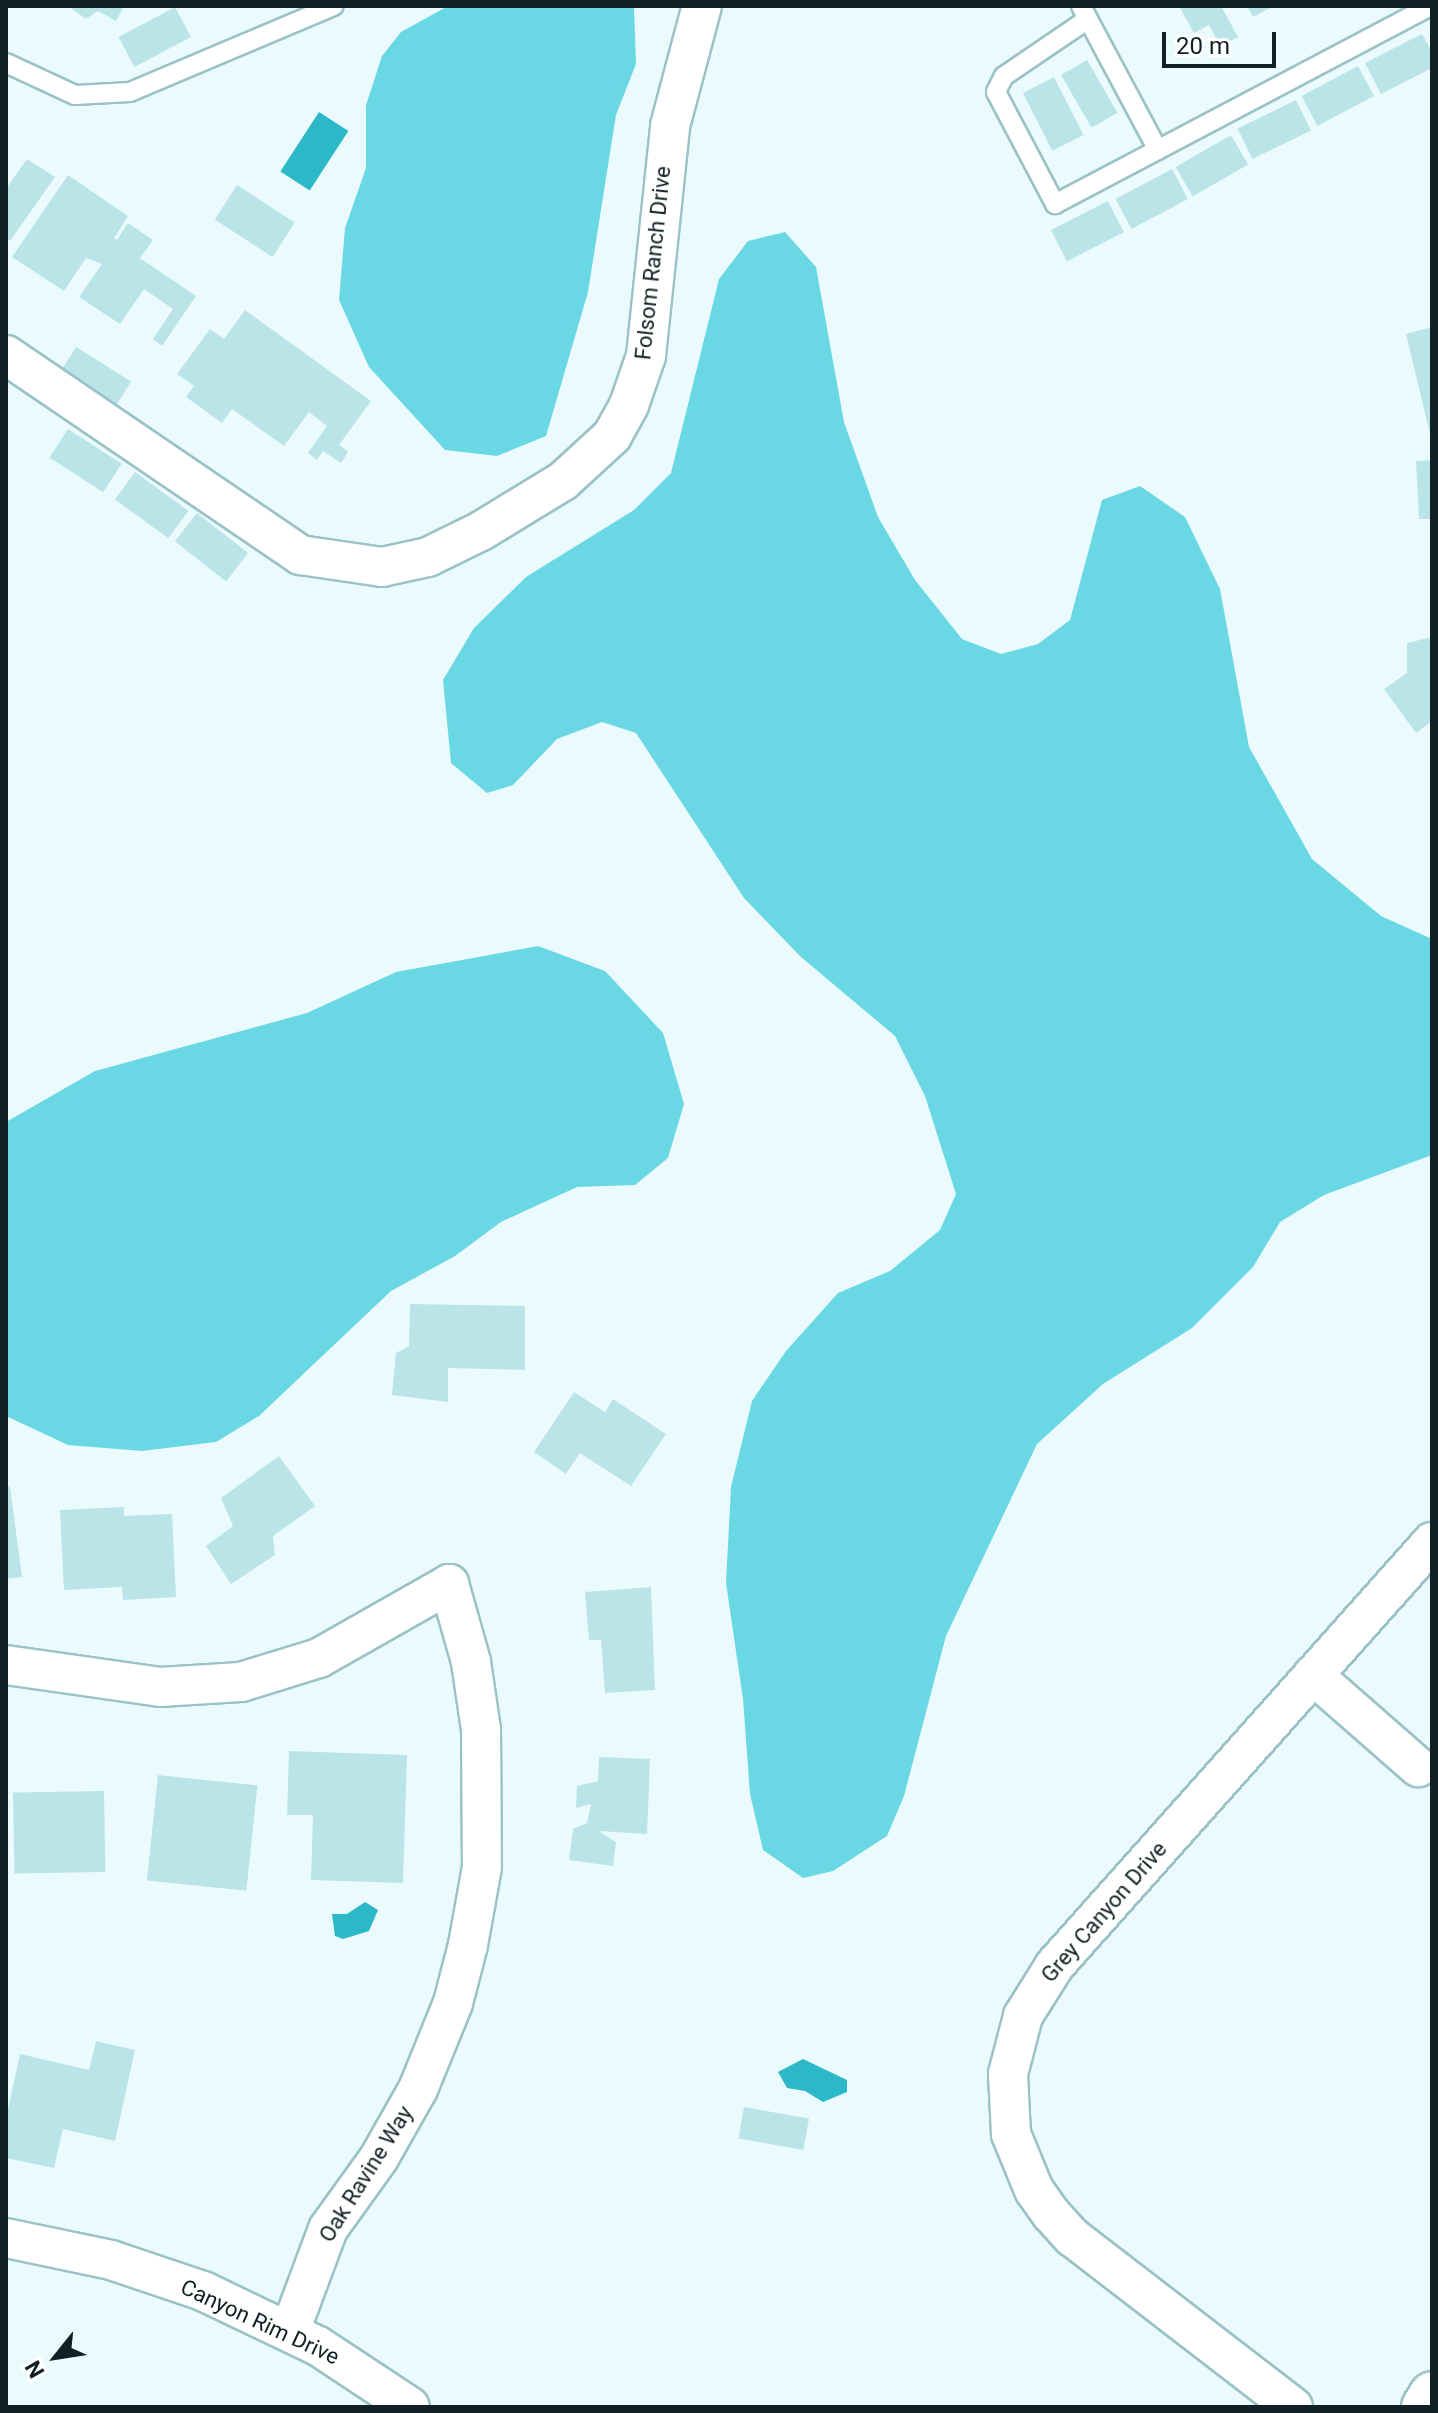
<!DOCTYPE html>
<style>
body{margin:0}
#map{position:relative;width:1438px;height:2413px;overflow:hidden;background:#ebfbfd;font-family:Roboto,sans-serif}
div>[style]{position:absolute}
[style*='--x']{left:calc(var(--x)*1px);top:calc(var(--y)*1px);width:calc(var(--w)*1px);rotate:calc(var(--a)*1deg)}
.green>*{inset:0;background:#6ad7e4}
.water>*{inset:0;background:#2bb8c7;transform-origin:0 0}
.building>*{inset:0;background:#bbe4e9;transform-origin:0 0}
.roads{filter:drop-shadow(2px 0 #9ac2c7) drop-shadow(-2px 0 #9ac2c7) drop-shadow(0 2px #9ac2c7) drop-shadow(0 -2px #9ac2c7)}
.service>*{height:18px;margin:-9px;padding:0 9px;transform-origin:9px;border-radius:9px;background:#fff}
.minor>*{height:38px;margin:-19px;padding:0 19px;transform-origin:19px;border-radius:19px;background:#fff}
.secondary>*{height:44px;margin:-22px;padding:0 22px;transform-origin:22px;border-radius:22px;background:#fff}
span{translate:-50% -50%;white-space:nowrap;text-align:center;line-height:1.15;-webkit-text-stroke:6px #fff;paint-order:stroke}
.street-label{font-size:22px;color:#112022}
.frame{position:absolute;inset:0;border:8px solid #112022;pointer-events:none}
.north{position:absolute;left:16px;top:2317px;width:80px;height:80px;-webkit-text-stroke:6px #fff;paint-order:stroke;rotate:240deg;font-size:22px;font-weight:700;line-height:32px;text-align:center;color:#112022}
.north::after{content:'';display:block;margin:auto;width:28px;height:36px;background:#112022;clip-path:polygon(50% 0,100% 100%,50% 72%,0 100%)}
.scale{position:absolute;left:1162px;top:32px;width:114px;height:36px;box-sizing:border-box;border:4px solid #112022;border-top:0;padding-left:10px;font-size:24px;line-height:28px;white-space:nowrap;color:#112022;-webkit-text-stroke:6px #fff;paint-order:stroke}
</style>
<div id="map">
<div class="green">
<i style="clip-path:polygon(448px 6px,634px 6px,636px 64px,616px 115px,588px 292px,546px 436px,497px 456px,445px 450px,369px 367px,339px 300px,345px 228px,366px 168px,366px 105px,382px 56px,401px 32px)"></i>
<i style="clip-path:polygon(785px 232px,816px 267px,844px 422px,878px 517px,915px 580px,962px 639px,1001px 654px,1038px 644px,1070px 620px,1102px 500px,1140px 486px,1185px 517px,1220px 589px,1249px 747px,1312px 859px,1381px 916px,1432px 939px,1432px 1155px,1324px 1195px,1280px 1222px,1253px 1267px,1192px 1328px,1103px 1384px,1037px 1444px,946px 1636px,904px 1796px,887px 1836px,833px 1871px,803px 1878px,763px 1850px,750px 1794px,743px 1699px,726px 1583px,731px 1487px,752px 1401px,786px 1351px,838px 1293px,890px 1271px,940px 1230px,956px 1194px,925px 1096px,895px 1036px,801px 957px,744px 898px,636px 733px,602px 722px,557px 739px,513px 785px,487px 793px,451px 763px,443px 680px,474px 628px,526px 577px,634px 510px,671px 473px,719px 279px,748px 241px)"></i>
<i style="clip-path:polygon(538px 946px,605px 971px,663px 1033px,684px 1104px,668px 1158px,635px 1185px,577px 1187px,501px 1222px,455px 1256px,391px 1291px,259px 1416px,216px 1442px,142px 1451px,68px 1445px,6px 1416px,6px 1122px,95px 1071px,307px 1013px,396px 972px)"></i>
</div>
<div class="water">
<i style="left:319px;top:112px;width:35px;height:71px;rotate:33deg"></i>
<i style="clip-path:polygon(365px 1902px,378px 1910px,369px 1931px,343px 1939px,335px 1936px,332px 1914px,347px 1914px)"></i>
<i style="clip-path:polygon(803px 2059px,847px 2080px,847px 2092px,823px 2102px,805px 2091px,787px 2088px,778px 2072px)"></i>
</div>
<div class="building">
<i style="clip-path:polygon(68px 6px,124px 6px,116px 21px,98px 11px,86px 19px)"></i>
<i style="clip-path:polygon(1179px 6px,1221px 6px,1238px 37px,1220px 46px,1209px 25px,1194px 33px)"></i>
<i style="clip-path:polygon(1247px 6px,1274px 6px,1253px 17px)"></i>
<i style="left:175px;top:7px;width:34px;height:64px;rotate:62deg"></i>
<i style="clip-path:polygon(1422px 34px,1432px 52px,1432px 68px,1381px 94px,1365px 63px)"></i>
<i style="left:1087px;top:60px;width:61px;height:30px;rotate:60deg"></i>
<i style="left:1358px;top:66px;width:34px;height:64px;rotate:62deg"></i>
<i style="left:1054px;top:77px;width:65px;height:35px;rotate:63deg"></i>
<i style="left:1296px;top:100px;width:34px;height:65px;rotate:64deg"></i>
<i style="left:1231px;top:135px;width:34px;height:64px;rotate:60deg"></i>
<i style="clip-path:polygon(27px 159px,55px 177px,10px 241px,6px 238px,6px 189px)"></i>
<i style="left:1172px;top:169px;width:34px;height:64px;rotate:62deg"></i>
<i style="clip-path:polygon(68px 175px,128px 216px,114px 238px,117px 240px,128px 223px,153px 240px,140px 258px,196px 296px,162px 346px,153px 339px,173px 309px,144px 289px,120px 324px,79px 297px,102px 264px,86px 258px,64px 291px,12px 257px)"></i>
<i style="left:237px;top:185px;width:69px;height:41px;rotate:33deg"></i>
<i style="left:1108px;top:201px;width:35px;height:64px;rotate:63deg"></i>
<i style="clip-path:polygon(245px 310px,371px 401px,339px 445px,348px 452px,341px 463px,323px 451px,317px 460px,308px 453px,327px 426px,309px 412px,284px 446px,232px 409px,222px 423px,186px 397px,194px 386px,177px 374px,210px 329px,224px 339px)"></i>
<i style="clip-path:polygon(1432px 327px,1432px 438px,1431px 438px,1406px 334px)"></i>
<i style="left:76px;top:347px;width:65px;height:34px;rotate:32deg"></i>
<i style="left:68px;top:429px;width:64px;height:34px;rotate:33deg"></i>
<i style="clip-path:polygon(1432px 460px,1432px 519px,1419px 519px,1416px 461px)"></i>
<i style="left:135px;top:472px;width:66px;height:34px;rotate:36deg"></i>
<i style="left:197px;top:513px;width:65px;height:36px;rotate:38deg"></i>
<i style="clip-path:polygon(1432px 637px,1432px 721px,1416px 733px,1384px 689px,1407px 673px,1407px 643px)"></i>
<i style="clip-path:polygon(410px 1304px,525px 1306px,525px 1370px,448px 1368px,448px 1402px,392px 1395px,396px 1353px,409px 1346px)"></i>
<i style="clip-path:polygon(574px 1392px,605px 1412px,613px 1399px,666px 1434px,631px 1486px,580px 1453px,566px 1474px,534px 1452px)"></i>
<i style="clip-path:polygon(279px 1456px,315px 1506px,273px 1536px,275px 1555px,231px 1584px,206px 1546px,233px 1526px,221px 1498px)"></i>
<i style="clip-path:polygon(10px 1486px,22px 1577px,6px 1579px,6px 1487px)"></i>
<i style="clip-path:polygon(124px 1507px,124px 1516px,172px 1514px,176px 1597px,123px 1600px,122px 1587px,64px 1590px,60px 1510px)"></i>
<i style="clip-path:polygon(651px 1587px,655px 1690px,605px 1693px,601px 1640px,589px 1640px,585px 1592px)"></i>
<i style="clip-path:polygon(289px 1751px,407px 1755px,403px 1883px,311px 1880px,313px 1815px,287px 1815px)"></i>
<i style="clip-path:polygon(599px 1757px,650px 1759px,647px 1834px,599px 1831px,616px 1842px,613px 1866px,569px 1860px,573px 1829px,587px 1823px,591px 1804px,576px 1808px,577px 1786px,598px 1781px)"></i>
<i style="left:158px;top:1775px;width:100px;height:106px;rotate:6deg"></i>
<i style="left:104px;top:1791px;width:81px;height:91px;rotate:89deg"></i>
<i style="clip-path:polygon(96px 2041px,135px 2050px,115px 2141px,63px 2129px,54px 2168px,6px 2158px,6px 2118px,20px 2054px,89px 2070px)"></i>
<i style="left:744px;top:2107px;width:66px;height:32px;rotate:10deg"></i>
</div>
<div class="roads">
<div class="service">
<i style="--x:1081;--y:6;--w:163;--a:61.9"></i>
<i style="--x:1088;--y:19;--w:102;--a:145.8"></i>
<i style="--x:1004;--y:76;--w:18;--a:117"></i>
<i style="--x:996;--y:92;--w:127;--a:62.2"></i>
<i style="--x:1055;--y:204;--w:424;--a:-27.8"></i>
<i style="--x:6;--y:63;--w:76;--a:24.9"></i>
<i style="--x:75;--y:95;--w:55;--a:-3.1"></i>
<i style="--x:130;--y:92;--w:221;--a:-22.9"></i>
</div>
<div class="minor">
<i style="--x:6;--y:355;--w:356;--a:34.2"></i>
<i style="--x:300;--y:555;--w:83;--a:8.3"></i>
<i style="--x:382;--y:567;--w:47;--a:-12.3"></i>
<i style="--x:428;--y:557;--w:59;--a:-26.1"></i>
<i style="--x:481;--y:531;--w:96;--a:-31.4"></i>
<i style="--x:563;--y:481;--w:67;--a:-42.6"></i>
<i style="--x:612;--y:436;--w:35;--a:-61"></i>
<i style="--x:629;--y:405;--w:52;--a:-70.9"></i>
<i style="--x:646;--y:356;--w:231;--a:-84"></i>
<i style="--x:670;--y:126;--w:124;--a:-75.1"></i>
<i style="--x:6;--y:1665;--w:156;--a:8.1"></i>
<i style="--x:160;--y:1687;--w:81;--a:-3.5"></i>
<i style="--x:241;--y:1682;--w:82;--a:-17.1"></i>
<i style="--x:319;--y:1658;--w:150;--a:-29.6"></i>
<i style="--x:449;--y:1584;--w:81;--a:74.2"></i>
<i style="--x:471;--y:1662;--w:69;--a:81.6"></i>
<i style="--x:481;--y:1730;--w:137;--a:89.6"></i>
<i style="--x:482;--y:1867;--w:79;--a:100.2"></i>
<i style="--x:468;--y:1945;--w:60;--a:104.5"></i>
<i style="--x:453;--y:2003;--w:93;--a:112.1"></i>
<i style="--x:418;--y:2089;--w:79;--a:119.5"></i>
<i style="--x:379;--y:2158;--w:87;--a:125.7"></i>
<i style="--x:328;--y:2229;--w:109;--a:110.4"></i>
<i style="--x:1313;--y:1675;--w:140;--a:41.2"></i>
<i style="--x:6;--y:2238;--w:107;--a:11.8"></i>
<i style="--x:111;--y:2260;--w:97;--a:18.6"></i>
<i style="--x:203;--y:2291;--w:127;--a:25.6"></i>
<i style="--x:318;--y:2346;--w:110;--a:33.5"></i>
<i style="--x:1293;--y:2407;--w:279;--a:-142.4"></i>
<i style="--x:1072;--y:2237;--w:31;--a:-132"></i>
<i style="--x:1051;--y:2214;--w:29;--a:-125"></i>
<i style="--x:1034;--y:2190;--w:61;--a:-112.3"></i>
<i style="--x:1011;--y:2134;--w:60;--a:-92.9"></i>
<i style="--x:1008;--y:2074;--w:60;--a:-75.5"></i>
<i style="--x:1023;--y:2016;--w:60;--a:-57.9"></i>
<i style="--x:1055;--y:1965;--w:567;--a:-48.29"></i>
</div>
<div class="secondary">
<i style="--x:1424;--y:2407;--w:15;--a:-58"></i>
</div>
</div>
<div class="street-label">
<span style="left:653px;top:263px;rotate:-84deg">Folsom Ranch Drive</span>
<span style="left:1104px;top:1912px;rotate:-49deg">Grey Canyon Drive</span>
<span style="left:366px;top:2174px;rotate:-58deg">Oak Ravine Way</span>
<span style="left:260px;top:2322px;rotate:25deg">Canyon Rim Drive</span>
</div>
<div class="frame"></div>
<div class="north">N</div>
<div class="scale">20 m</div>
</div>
